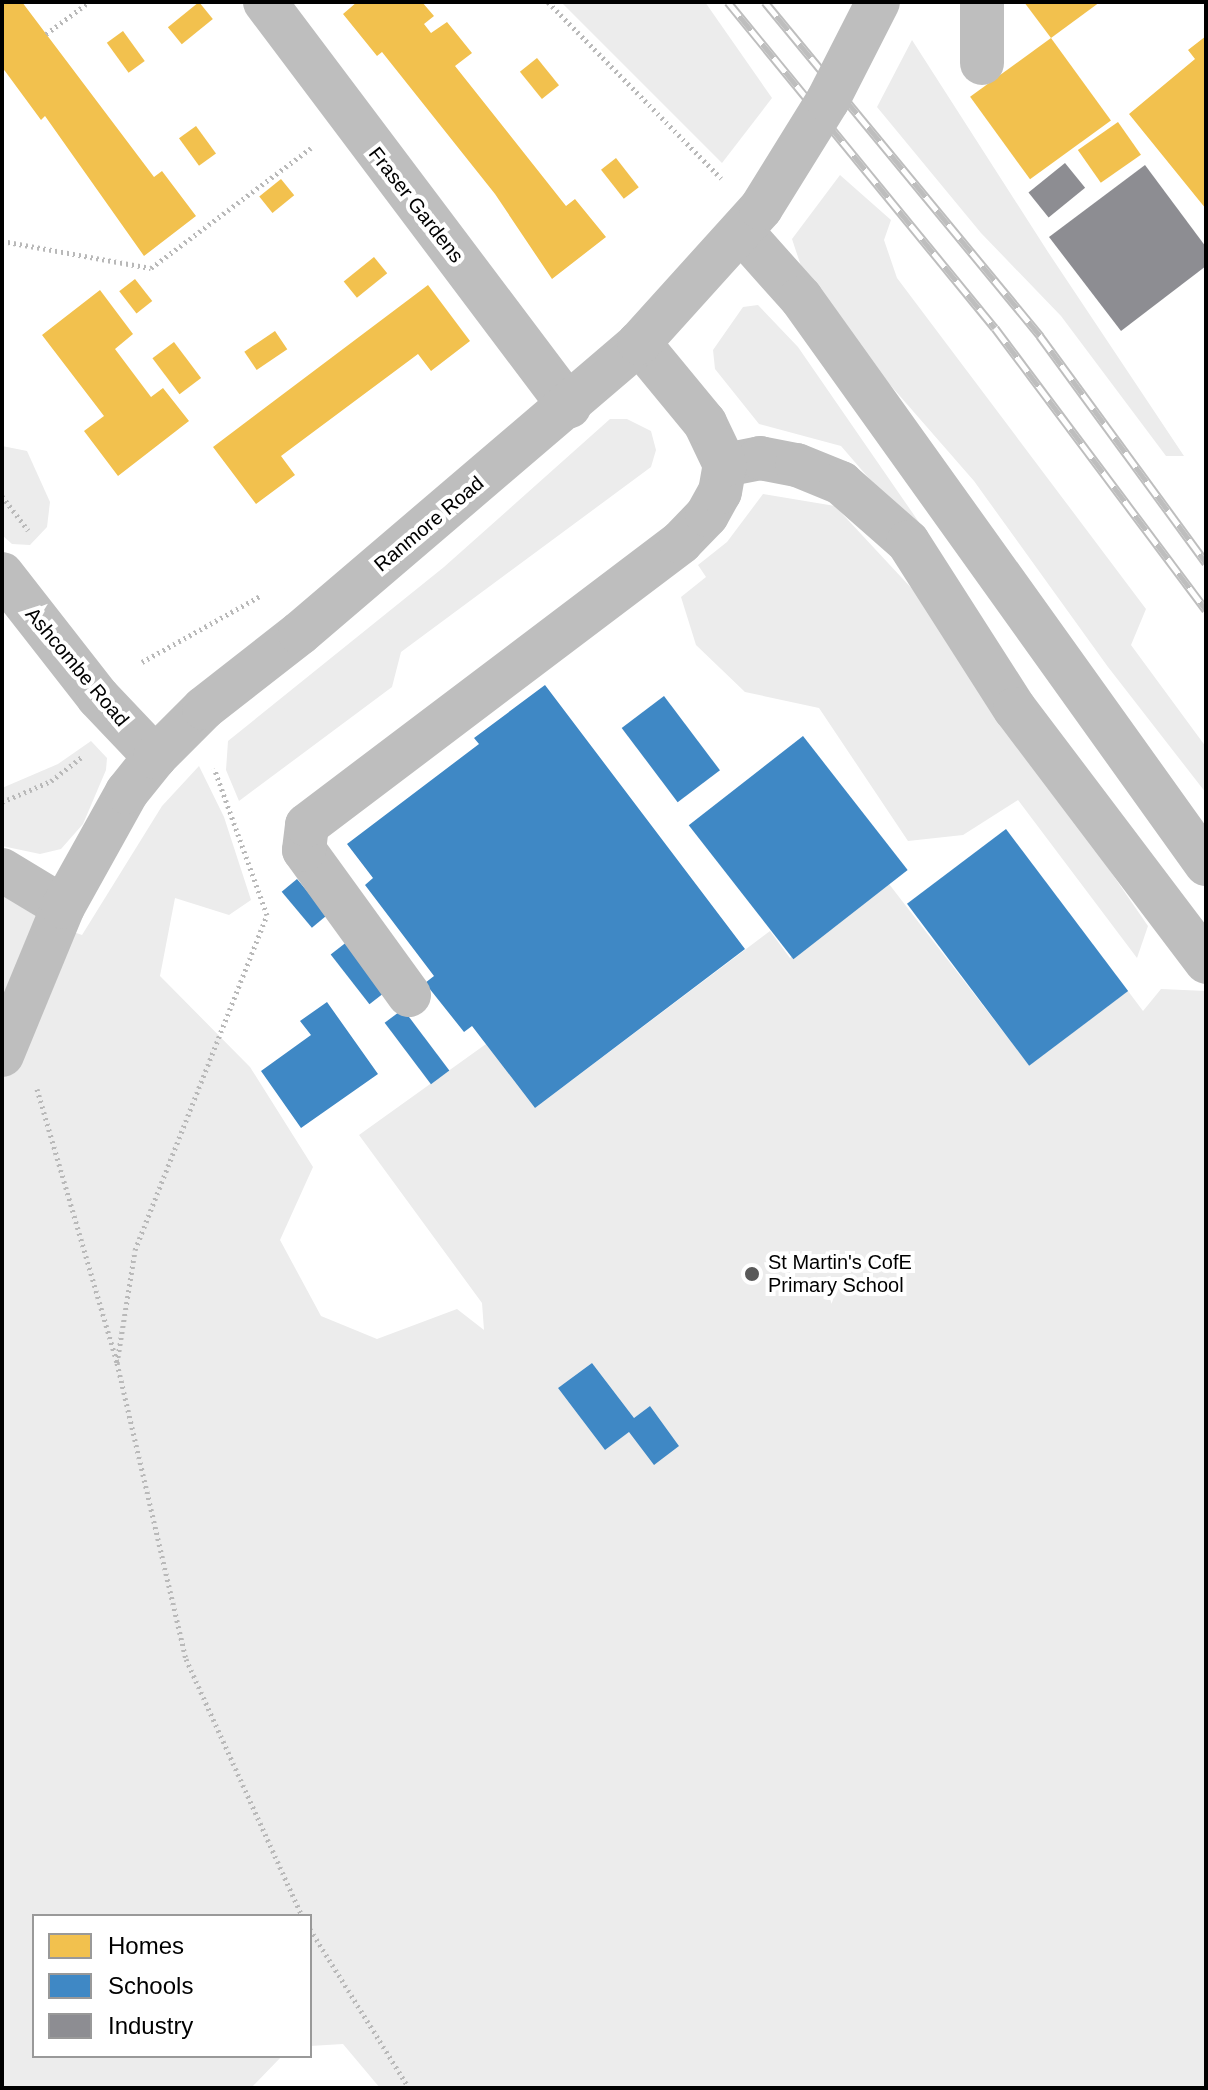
<!DOCTYPE html>
<style>
body{margin:0}
#map{position:relative;width:1208px;height:2090px;overflow:hidden;background:#fff;font-family:Helvetica,sans-serif}
div>[style]{position:absolute}
[style*='--x']{left:calc(var(--x)*1px);top:calc(var(--y)*1px);width:calc(var(--w)*1px);rotate:calc(var(--a)*1deg)}
.green>*{inset:0;background:#ececec}
.homes>*{inset:0;background:#f2c14e;transform-origin:0 0}
.schools>*{inset:0;background:#3f88c5;transform-origin:0 0}
.industry>*{inset:0;background:#8d8d92;transform-origin:0 0}
.path>*{height:5px;margin-top:-2.5px;transform-origin:0;background:repeating-linear-gradient(90deg,#b9b9b9 0 2px,transparent 0 6px)}
.minor>*{height:44px;margin:-22px;padding:0 22px;transform-origin:22px;border-radius:22px;background:#bebebe}
.rail>*{height:9px;margin-top:-4.5px;transform-origin:0;background:repeating-linear-gradient(90deg,#fff 0 18px,#bebebe 0 36px);box-sizing:border-box;border-block:2px solid #bebebe}
.minor-bridge>*{height:44px;margin:-22px;padding:0 22px;transform-origin:22px;border-radius:22px;background:#bebebe}
.dots>*{width:22px;height:22px;translate:-50% -50%;box-sizing:border-box;border:4px solid #fff;border-radius:50%}
span{translate:-50% -50%;white-space:nowrap;text-align:center;line-height:1.15;-webkit-text-stroke:8px #fff;paint-order:stroke}
.street-label{font-size:20px;color:#000}
.poi-label{font-size:20px;color:#000}
.left{translate:0 -50%;text-align:left}
.frame{position:absolute;inset:0;border:4px solid #000;pointer-events:none}
.legend{position:absolute;left:32px;top:1914px;width:280px;height:144px;box-sizing:border-box;background:#fff;border:2px solid #999;margin:0;padding:10px 14px;list-style:none;font-size:24px;color:#000}
.legend li{display:flex;align-items:center;gap:16px;height:40px}
.legend b{width:40px;border:2px solid #999}
</style>
<div id="map">
<div class="green">
<i style="clip-path:polygon(561px 2px,705px 2px,772px 98px,722px 163px)"></i>
<i style="clip-path:polygon(912px 40px,1048px 252px,1184px 456px,1166px 456px,1061px 316px,981px 233px,877px 107px)"></i>
<i style="clip-path:polygon(840px 175px,891px 220px,884px 240px,897px 278px,1146px 609px,1131px 645px,1206px 747px,1206px 793px,1108px 667px,974px 481px,810px 293px,792px 239px)"></i>
<i style="clip-path:polygon(758px 305px,798px 347px,934px 544px,892px 505px,841px 446px,759px 424px,715px 369px,713px 350px,743px 307px)"></i>
<i style="clip-path:polygon(610px 419px,627px 419px,651px 431px,656px 450px,651px 467px,401px 652px,392px 687px,239px 801px,226px 770px,228px 741px,444px 567px)"></i>
<i style="clip-path:polygon(2px 446px,27px 451px,50px 502px,47px 527px,30px 545px,12px 544px,2px 535px)"></i>
<i style="clip-path:polygon(763px 494px,835px 506px,928px 606px,1148px 926px,1137px 958px,1018px 800px,963px 835px,908px 841px,819px 708px,745px 692px,696px 645px,681px 597px,706px 577px,698px 565px,727px 542px)"></i>
<i style="clip-path:polygon(91px 741px,107px 758px,106px 770px,83px 824px,61px 849px,40px 854px,2px 846px,2px 788px,58px 764px)"></i>
<i style="clip-path:polygon(evenodd,199px 766px,224px 817px,251px 900px,229px 915px,175px 898px,160px 976px,250px 1067px,313px 1167px,280px 1240px,321px 1316px,377px 1339px,457px 1309px,484px 1330px,482px 1303px,359px 1135px,486px 1044px,535px 1108px,770px 931px,790px 958px,889px 884px,1029px 1065px,1128px 991px,1143px 1011px,1161px 989px,1206px 991px,1206px 2088px,380px 2088px,343px 2044px,310px 2046px,310px 1916px,34px 1916px,34px 2056px,282px 2056px,251px 2088px,2px 2088px,2px 894px,43px 921px,82px 935px,162px 806px,199px 766px,592px 1363px,634px 1418px,650px 1406px,679px 1446px,629px 1432px,605px 1450px,558px 1388px,592px 1363px)"></i>
</div>
<div class="homes">
<i style="clip-path:polygon(2px 2px,22px 2px,154px 177px,162px 171px,196px 216px,144px 256px,45px 116px,41px 120px,2px 67px)"></i>
<i style="left:199px;top:2px;width:22px;height:40px;rotate:51deg"></i>
<i style="clip-path:polygon(357px 2px,422px 2px,434px 16px,424px 24px,431px 33px,447px 22px,472px 53px,455px 66px,566px 206px,575px 199px,606px 237px,552px 279px,495px 194px,382px 52px,377px 56px,343px 14px)"></i>
<i style="clip-path:polygon(1024px 2px,1100px 2px,1051px 38px)"></i>
<i style="left:123px;top:31px;width:37px;height:20px;rotate:54deg"></i>
<i style="clip-path:polygon(1206px 36px,1206px 209px,1129px 114px,1195px 59px,1188px 50px)"></i>
<i style="left:1051px;top:38px;width:102px;height:100px;rotate:54deg"></i>
<i style="left:537px;top:58px;width:35px;height:22px;rotate:51deg"></i>
<i style="left:1118px;top:122px;width:40px;height:49px;rotate:55deg"></i>
<i style="left:196px;top:126px;width:34px;height:21px;rotate:54deg"></i>
<i style="left:616px;top:158px;width:37px;height:19px;rotate:52deg"></i>
<i style="left:281px;top:179px;width:21px;height:28px;rotate:51deg"></i>
<i style="left:374px;top:257px;width:21px;height:39px;rotate:51deg"></i>
<i style="left:135px;top:279px;width:28px;height:20px;rotate:52deg"></i>
<i style="clip-path:polygon(428px 285px,470px 341px,431px 371px,418px 354px,281px 456px,295px 475px,256px 504px,213px 447px)"></i>
<i style="clip-path:polygon(100px 290px,133px 334px,115px 349px,151px 397px,163px 388px,189px 421px,118px 476px,84px 431px,104px 416px,42px 335px)"></i>
<i style="left:275px;top:331px;width:22px;height:37px;rotate:56deg"></i>
<i style="left:174px;top:342px;width:45px;height:27px;rotate:53deg"></i>
</div>
<div class="schools">
<i style="clip-path:polygon(545px 685px,745px 949px,535px 1108px,472px 1026px,464px 1032px,425px 983px,434px 976px,365px 885px,373px 878px,347px 844px,479px 744px,474px 738px)"></i>
<i style="left:664px;top:696px;width:93px;height:53px;rotate:53deg"></i>
<i style="left:803px;top:736px;width:170px;height:145px;rotate:52deg"></i>
<i style="left:1006px;top:829px;width:203px;height:124px;rotate:53deg"></i>
<i style="left:297px;top:879px;width:47px;height:20px;rotate:50deg"></i>
<i style="left:348px;top:941px;width:63px;height:22px;rotate:52deg"></i>
<i style="clip-path:polygon(327px 1002px,378px 1074px,301px 1128px,261px 1071px,311px 1035px,300px 1021px)"></i>
<i style="left:403px;top:1009px;width:77px;height:23px;rotate:53deg"></i>
<i style="clip-path:polygon(592px 1363px,634px 1418px,650px 1406px,679px 1446px,654px 1465px,629px 1432px,605px 1450px,558px 1388px)"></i>
</div>
<div class="industry">
<i style="left:1065px;top:163px;width:32px;height:47px;rotate:51deg"></i>
<i style="clip-path:polygon(1145px 165px,1206px 247px,1206px 266px,1121px 331px,1049px 237px)"></i>
</div>
<div class="path">
<i style="--x:548;--y:2;--w:247;--a:45.5"></i>
<i style="--x:46;--y:34;--w:54;--a:-36.7"></i>
<i style="--x:2;--y:69;--w:1;--a:-45"></i>
<i style="--x:2;--y:241;--w:151;--a:10.3"></i>
<i style="--x:151;--y:268;--w:200;--a:-36.9"></i>
<i style="--x:2;--y:496;--w:43;--a:52.6"></i>
<i style="--x:142;--y:662;--w:135;--a:-29.2"></i>
<i style="--x:2;--y:802;--w:53;--a:-23.2"></i>
<i style="--x:51;--y:781;--w:41;--a:-38"></i>
<i style="--x:37;--y:1089;--w:285;--a:73.7"></i>
<i style="--x:117;--y:1363;--w:304;--a:76.9"></i>
<i style="--x:186;--y:1659;--w:282;--a:65.7"></i>
<i style="--x:117;--y:1363;--w:114;--a:-80.9"></i>
<i style="--x:135;--y:1250;--w:360;--a:-68.5"></i>
<i style="--x:267;--y:915;--w:156;--a:-109.8"></i>
<i style="--x:310;--y:1929;--w:187;--a:58.1"></i>
</div>
<div class="minor">
<i style="--x:265;--y:2;--w:506;--a:53.04"></i>
<i style="--x:982;--y:63;--w:61;--a:-90"></i>
<i style="--x:743;--y:233;--w:87;--a:48.3"></i>
<i style="--x:801;--y:298;--w:696;--a:54.41"></i>
<i style="--x:725;--y:465;--w:36;--a:-11"></i>
<i style="--x:760;--y:458;--w:38;--a:11"></i>
<i style="--x:797;--y:465;--w:48;--a:22.2"></i>
<i style="--x:841;--y:483;--w:89;--a:41.4"></i>
<i style="--x:908;--y:542;--w:198;--a:57.4"></i>
<i style="--x:1015;--y:709;--w:317;--a:52.9"></i>
<i style="--x:2;--y:574;--w:156;--a:52"></i>
<i style="--x:98;--y:697;--w:83;--a:46.5"></i>
<i style="--x:2;--y:870;--w:71;--a:31.2"></i>
<i style="--x:409;--y:995;--w:179;--a:-125.9"></i>
<i style="--x:304;--y:850;--w:25;--a:-83"></i>
<i style="--x:307;--y:825;--w:469;--a:-37.1"></i>
<i style="--x:681;--y:542;--w:37;--a:-46"></i>
<i style="--x:707;--y:515;--w:26;--a:-61"></i>
<i style="--x:720;--y:492;--w:27;--a:-80"></i>
<i style="--x:725;--y:465;--w:47;--a:-115.5"></i>
<i style="--x:705;--y:423;--w:104;--a:-129.5"></i>
<i style="--x:2;--y:1055;--w:160;--a:-67.6"></i>
<i style="--x:63;--y:907;--w:132;--a:-60.9"></i>
<i style="--x:127;--y:792;--w:45;--a:-51.3"></i>
<i style="--x:155;--y:757;--w:69;--a:-45"></i>
<i style="--x:204;--y:708;--w:122;--a:-38"></i>
<i style="--x:300;--y:633;--w:446;--a:-40.5"></i>
<i style="--x:639;--y:343;--w:182;--a:-47.9"></i>
</div>
<div class="rail">
<i style="--x:728;--y:2;--w:421;--a:50.7"></i>
<i style="--x:995;--y:328;--w:352;--a:53.2"></i>
<i style="--x:765;--y:2;--w:433;--a:50.5"></i>
<i style="--x:1040;--y:336;--w:281;--a:53.8"></i>
</div>
<div class="minor-bridge">
<i style="--x:761;--y:208;--w:127;--a:-58.2"></i>
<i style="--x:828;--y:100;--w:110;--a:-63"></i>
</div>
<div class="dots">
<i style="left:752px;top:1274px;background:#595959"></i>
</div>
<div class="street-label">
<span style="left:416px;top:205px;rotate:52deg">Fraser Gardens</span>
<span style="left:429px;top:524px;rotate:-40deg">Ranmore Road</span>
<span style="left:77px;top:667px;rotate:50deg">Ashcombe Road</span>
</div>
<div class="poi-label">
<span class="left" style="left:768px;top:1274px">St Martin's CofE<br>Primary School</span>
</div>
<div class="frame"></div>
<ul class="legend">
<li><b style="height:22px;background:#f2c14e"></b>Homes</li>
<li><b style="height:22px;background:#3f88c5"></b>Schools</li>
<li><b style="height:22px;background:#8d8d92"></b>Industry</li>
</ul>
</div>
